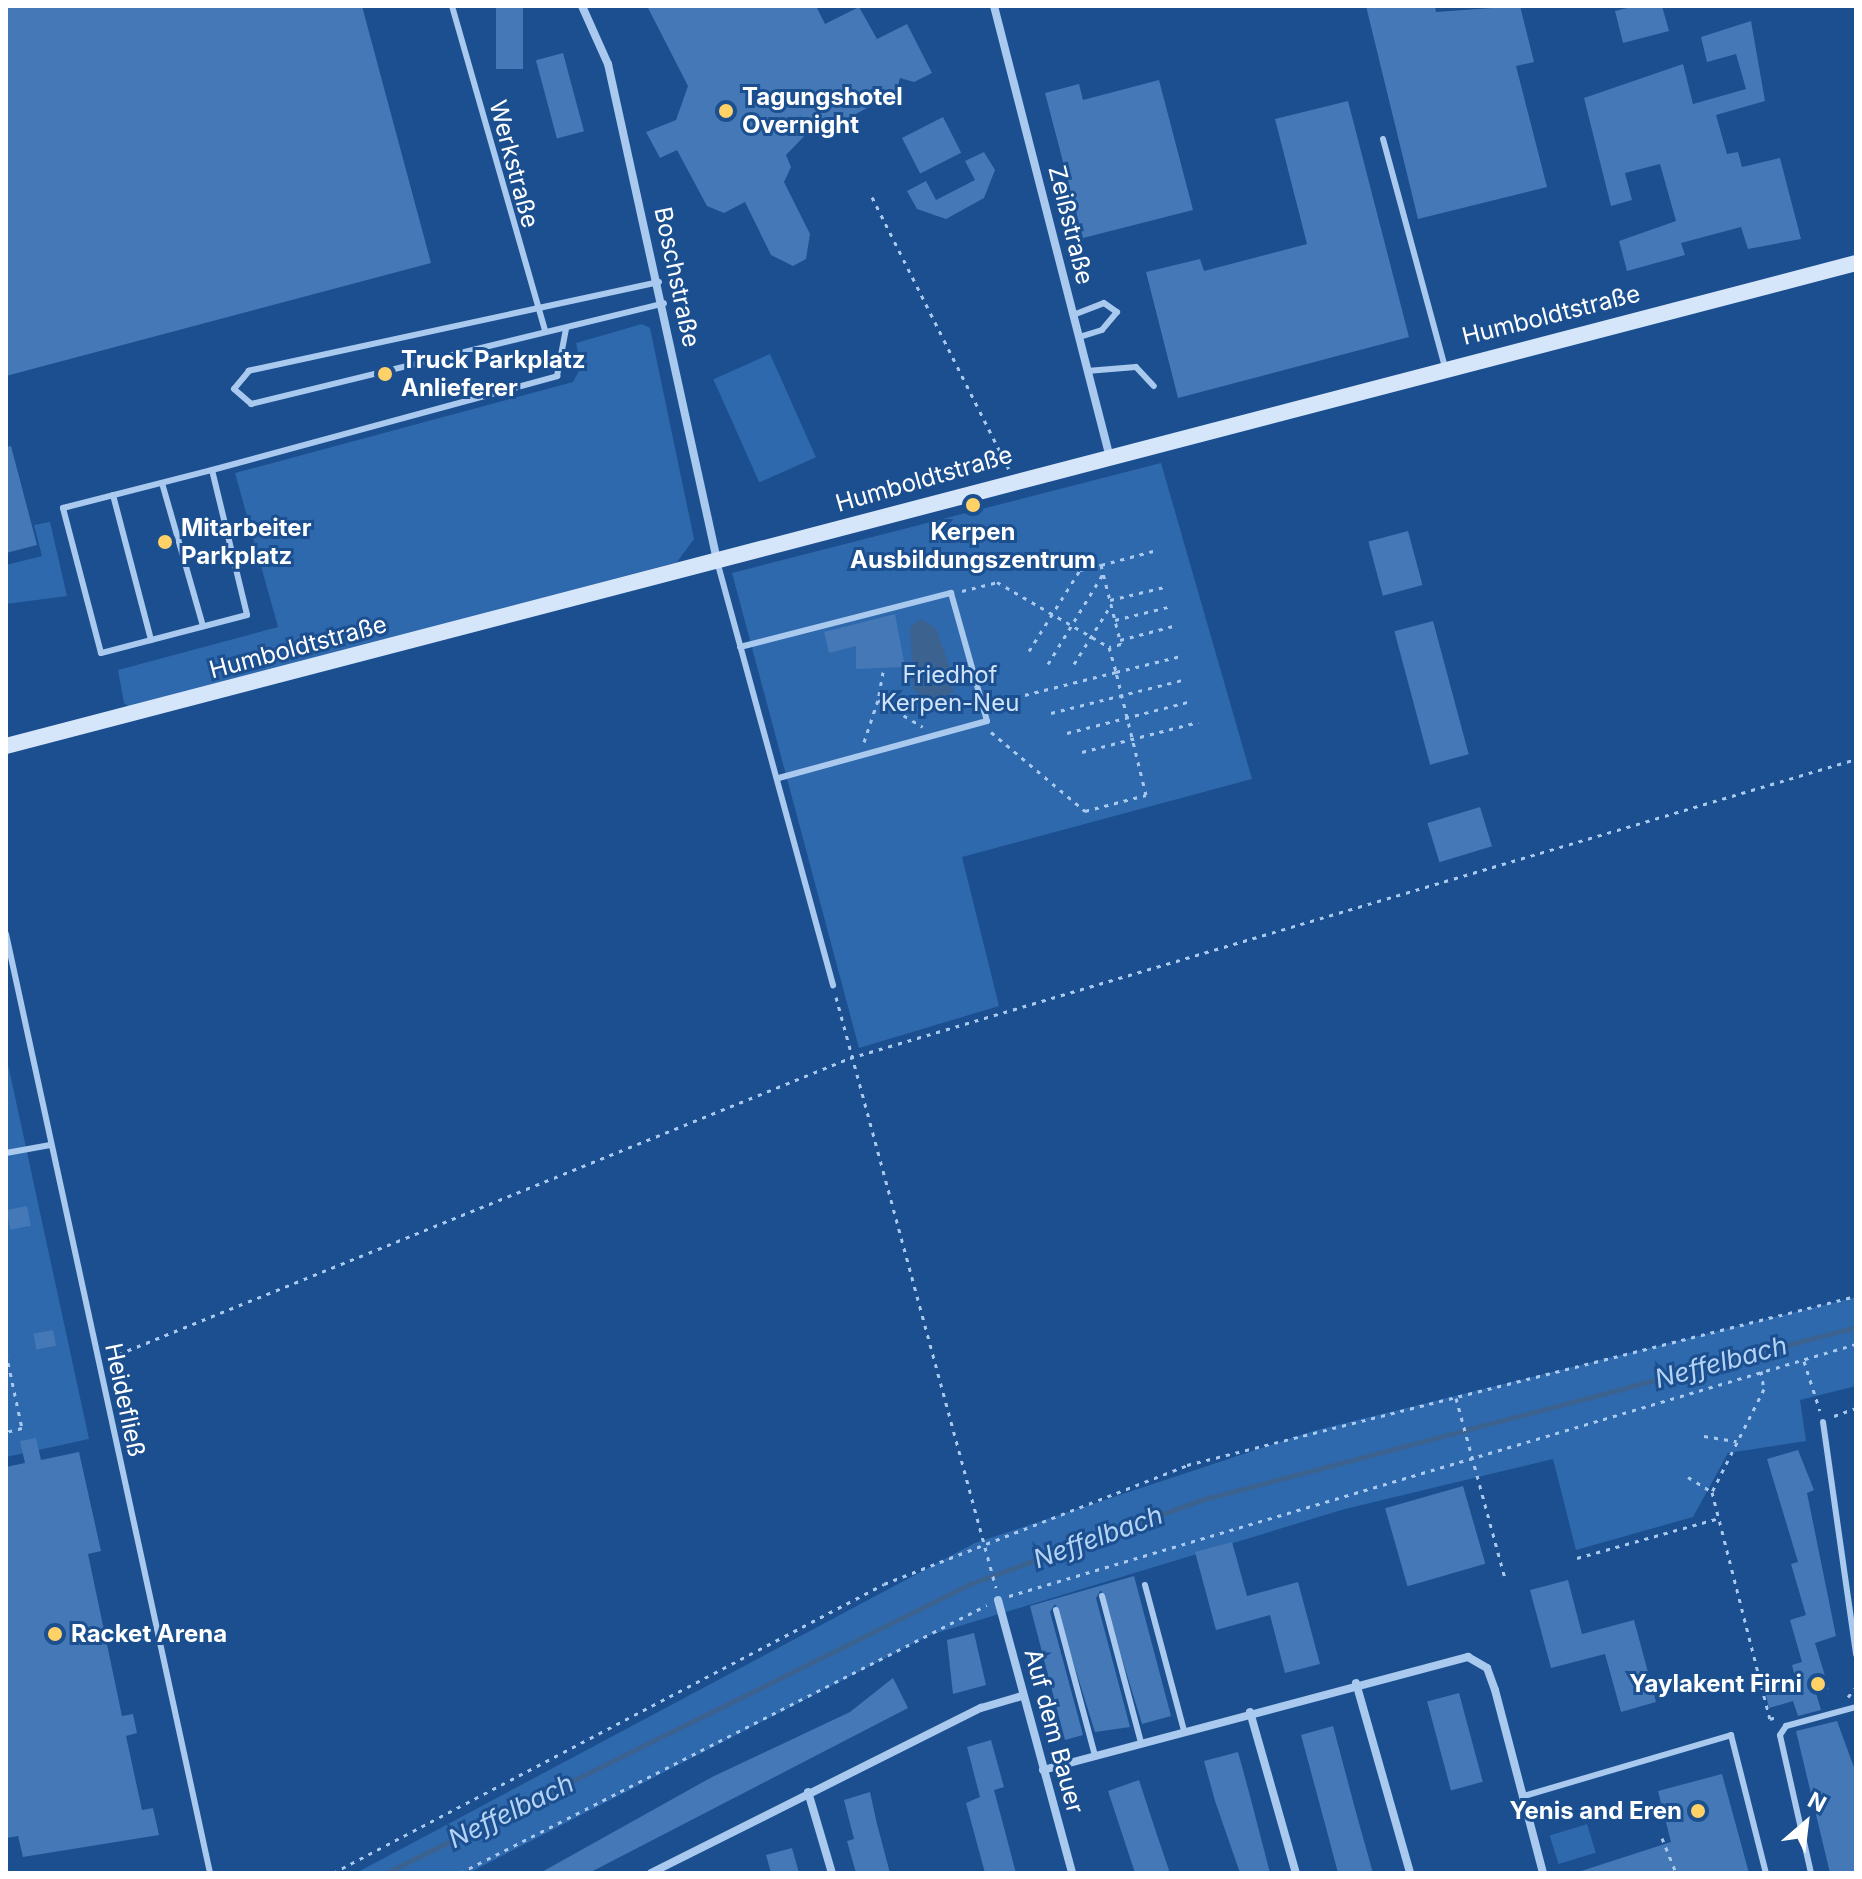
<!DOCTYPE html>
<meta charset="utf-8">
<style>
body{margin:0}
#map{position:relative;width:1862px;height:1879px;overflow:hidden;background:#1b4f8f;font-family:Inter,sans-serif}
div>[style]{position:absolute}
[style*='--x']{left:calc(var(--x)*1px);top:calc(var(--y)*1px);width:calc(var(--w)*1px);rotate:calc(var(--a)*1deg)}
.green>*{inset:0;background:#2e69ad;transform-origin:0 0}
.water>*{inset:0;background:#3c6290}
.stream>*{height:5px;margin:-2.5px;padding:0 2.5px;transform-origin:2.5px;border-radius:2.5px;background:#3c6290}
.building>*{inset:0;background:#4478b7;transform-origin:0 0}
.path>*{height:3px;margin-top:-1.5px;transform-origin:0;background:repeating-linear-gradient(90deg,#a9c9ee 0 4px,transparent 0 10px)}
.lane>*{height:6px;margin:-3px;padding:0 3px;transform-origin:3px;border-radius:3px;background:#a9c9ee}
.street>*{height:8px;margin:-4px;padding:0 4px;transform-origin:4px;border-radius:4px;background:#a9c9ee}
.secondary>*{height:16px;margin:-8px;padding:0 8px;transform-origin:8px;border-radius:8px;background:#d6e6fa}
.dots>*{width:22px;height:22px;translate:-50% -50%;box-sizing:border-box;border:4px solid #1b4f8f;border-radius:50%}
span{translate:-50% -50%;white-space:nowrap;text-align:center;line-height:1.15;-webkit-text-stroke:6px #1b4f8f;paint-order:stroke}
.poi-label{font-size:24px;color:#fff;font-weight:700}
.left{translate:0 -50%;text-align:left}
.right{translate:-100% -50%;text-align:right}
.street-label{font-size:24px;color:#fff}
.park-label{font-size:24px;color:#cfe3fa}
.water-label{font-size:26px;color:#b5d3f5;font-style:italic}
.frame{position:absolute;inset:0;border:8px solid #fff;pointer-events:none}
.north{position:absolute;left:1766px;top:1783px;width:80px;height:80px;-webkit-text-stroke:6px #1b4f8f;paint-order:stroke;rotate:28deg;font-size:22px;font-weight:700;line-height:32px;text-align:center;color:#fff}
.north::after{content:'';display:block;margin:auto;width:28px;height:36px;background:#fff;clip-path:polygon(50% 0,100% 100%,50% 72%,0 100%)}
</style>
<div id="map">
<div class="green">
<i style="clip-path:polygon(642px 324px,650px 328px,694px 539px,677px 562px,131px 708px,124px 703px,118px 670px,278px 627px,235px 473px,573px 382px,581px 367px,576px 343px)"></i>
<i style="left:770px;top:354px;width:113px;height:62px;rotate:66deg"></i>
<i style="clip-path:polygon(1161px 463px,1252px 779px,962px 857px,999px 1006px,859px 1048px,732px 573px)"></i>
<i style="clip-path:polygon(50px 522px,67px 596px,6px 604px,6px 565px,42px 556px,34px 525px)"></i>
<i style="clip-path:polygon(6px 1055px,89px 1439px,6px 1457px)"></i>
<i style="clip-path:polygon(1856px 1297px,1856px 1386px,1800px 1400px,1806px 1441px,1728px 1453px,1693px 1517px,1576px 1550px,1553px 1459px,1345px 1509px,930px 1635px,469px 1873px,356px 1873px,975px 1543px,1313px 1431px)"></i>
<i style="left:1587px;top:1824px;width:30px;height:39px;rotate:73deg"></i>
</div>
<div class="water">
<i style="clip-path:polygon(921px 619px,936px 628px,949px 665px,953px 692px,940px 699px,926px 700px,913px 689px,910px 627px)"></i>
</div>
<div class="stream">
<i style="--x:386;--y:1873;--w:652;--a:-26.33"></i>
<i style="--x:970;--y:1584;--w:246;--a:-20"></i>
<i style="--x:1201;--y:1500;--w:677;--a:-14.8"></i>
</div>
<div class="building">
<i style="clip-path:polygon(6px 6px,362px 6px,431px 263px,6px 376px)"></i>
<i style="left:496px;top:6px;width:27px;height:63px"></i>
<i style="clip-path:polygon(647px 6px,816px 6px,825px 24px,859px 7px,877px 39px,907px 24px,932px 73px,914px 82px,900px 78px,896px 93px,821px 132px,811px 129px,786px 155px,791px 167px,784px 182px,810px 234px,806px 259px,793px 266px,771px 255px,745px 202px,724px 213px,707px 206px,677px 150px,660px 158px,646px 132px,676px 120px,688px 86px)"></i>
<i style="clip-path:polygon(1366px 6px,1435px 6px,1436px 12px,1520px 6px,1534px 62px,1516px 66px,1547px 187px,1418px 219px)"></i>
<i style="clip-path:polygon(1635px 6px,1662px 6px,1669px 31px,1623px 43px,1615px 11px)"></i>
<i style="clip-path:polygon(1751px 21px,1765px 101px,1716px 115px,1727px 154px,1738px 152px,1742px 167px,1780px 158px,1801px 239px,1748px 249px,1741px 227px,1681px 243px,1685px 255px,1627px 271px,1619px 241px,1676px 221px,1660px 164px,1625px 173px,1632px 200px,1611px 206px,1584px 98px,1683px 64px,1693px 104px,1746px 89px,1736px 54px,1707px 62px,1701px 37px)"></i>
<i style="left:563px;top:53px;width:81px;height:28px;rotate:75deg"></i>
<i style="clip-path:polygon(1159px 80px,1193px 210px,1083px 238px,1045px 93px,1079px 84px,1083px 100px)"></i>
<i style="clip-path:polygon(1348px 101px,1409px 337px,1178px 398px,1146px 272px,1200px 259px,1204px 271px,1307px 244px,1275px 119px)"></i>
<i style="left:943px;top:117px;width:40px;height:46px;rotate:63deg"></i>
<i style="clip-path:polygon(984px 152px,995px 170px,984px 198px,946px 219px,917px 209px,907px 191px,926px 181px,936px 200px,975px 180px,965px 161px)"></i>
<i style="clip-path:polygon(11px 446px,37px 545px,6px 553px,6px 447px)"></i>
<i style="left:1408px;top:531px;width:56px;height:41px;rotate:75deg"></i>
<i style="clip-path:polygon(895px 614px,905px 667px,856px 669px,856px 646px,829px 653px,824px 632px)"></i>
<i style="left:1433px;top:621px;width:138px;height:40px;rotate:75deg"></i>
<i style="left:1480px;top:807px;width:41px;height:55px;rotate:73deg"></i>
<i style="left:27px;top:1206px;width:20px;height:21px;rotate:79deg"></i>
<i style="left:53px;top:1330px;width:16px;height:20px;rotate:79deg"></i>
<i style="clip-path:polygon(36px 1438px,41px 1460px,79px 1452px,101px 1551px,88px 1554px,122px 1716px,133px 1714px,137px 1733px,126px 1736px,142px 1810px,153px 1808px,159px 1835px,23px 1857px,18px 1836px,6px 1838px,6px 1467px,25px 1463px,20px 1441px)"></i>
<i style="clip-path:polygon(1798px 1450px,1814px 1490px,1807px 1493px,1836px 1636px,1815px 1643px,1829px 1689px,1816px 1693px,1821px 1710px,1798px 1716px,1793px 1701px,1769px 1708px,1764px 1686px,1795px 1677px,1792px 1665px,1802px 1662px,1790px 1620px,1806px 1615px,1791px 1564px,1798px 1562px,1767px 1459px)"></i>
<i style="left:1463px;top:1486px;width:81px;height:81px;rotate:74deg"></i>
<i style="clip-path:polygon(1232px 1542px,1247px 1596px,1298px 1582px,1320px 1664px,1285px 1673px,1270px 1615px,1216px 1630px,1195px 1552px)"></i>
<i style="clip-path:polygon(1134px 1576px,1171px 1716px,1142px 1724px,1101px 1590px,1096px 1598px,1130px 1727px,1095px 1732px,1055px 1604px,1050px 1612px,1083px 1735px,1065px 1740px,1030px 1606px)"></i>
<i style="clip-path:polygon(1568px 1580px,1582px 1634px,1634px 1620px,1656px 1702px,1621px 1712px,1605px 1654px,1551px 1668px,1530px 1590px)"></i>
<i style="clip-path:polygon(974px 1633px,986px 1685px,953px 1694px,947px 1640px)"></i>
<i style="clip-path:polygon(893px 1678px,908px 1708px,589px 1873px,540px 1873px,712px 1777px,850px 1712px)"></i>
<i style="left:1459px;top:1693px;width:92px;height:33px;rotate:75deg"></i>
<i style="clip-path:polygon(1837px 1721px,1856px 1773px,1856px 1873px,1830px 1873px,1796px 1731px)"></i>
<i style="clip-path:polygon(1333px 1726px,1357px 1816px,1373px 1873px,1338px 1873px,1325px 1824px,1301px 1735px)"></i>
<i style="clip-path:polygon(991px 1740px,1004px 1787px,994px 1790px,1016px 1873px,985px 1873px,966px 1803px,980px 1797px,967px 1747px)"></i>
<i style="clip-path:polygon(1238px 1752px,1249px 1792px,1270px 1873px,1240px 1873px,1215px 1801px,1204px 1761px)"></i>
<i style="clip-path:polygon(1722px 1774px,1749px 1873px,1575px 1873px,1671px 1842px,1658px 1791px)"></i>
<i style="clip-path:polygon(1139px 1780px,1157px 1835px,1170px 1873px,1135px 1873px,1108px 1791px)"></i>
<i style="clip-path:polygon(870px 1792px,877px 1824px,890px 1873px,856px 1873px,847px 1841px,854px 1839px,844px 1800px)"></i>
<i style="clip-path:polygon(792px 1848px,799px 1873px,771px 1873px,766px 1855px)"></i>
</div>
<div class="path">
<i style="--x:872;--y:197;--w:305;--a:63.3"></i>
<i style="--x:1101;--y:565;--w:54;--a:-15.1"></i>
<i style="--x:962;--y:591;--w:36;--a:-14"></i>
<i style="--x:997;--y:582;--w:129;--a:30.1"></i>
<i style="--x:1109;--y:647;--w:26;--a:74"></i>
<i style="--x:1116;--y:672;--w:67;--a:-13.8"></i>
<i style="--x:1110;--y:600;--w:56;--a:-13.5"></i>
<i style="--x:1115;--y:620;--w:55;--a:-13.8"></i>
<i style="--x:1120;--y:640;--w:55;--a:-14.8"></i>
<i style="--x:1029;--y:651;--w:96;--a:-57.8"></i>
<i style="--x:1080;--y:570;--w:22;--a:-13"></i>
<i style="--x:1101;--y:565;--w:81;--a:75.8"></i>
<i style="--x:1121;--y:644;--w:12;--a:166"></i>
<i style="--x:1048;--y:664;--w:105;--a:-58.6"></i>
<i style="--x:1074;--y:664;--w:70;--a:-57.9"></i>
<i style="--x:883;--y:672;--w:28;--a:100"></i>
<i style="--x:878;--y:700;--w:52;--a:31"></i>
<i style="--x:1051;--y:713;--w:139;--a:-14.1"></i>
<i style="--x:991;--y:732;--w:123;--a:40"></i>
<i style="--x:1085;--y:811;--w:63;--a:-14.7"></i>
<i style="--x:1146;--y:795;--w:127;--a:-103.7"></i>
<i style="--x:1116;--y:672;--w:127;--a:165.9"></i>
<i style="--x:1067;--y:733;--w:129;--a:-14.4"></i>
<i style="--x:864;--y:742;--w:44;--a:-71.6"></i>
<i style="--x:1082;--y:752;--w:120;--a:-14.5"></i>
<i style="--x:836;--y:997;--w:612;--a:74.85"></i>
<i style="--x:6;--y:1353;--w:77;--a:78"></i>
<i style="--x:22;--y:1428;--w:16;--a:166"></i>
<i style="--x:109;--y:1358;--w:799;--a:-22.04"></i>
<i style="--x:850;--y:1058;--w:1049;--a:-16.55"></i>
<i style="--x:1804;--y:1361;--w:52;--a:72.3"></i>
<i style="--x:1761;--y:1371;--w:18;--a:81"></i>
<i style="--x:1764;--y:1389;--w:115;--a:116.8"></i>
<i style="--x:1712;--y:1492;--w:234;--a:75.7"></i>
<i style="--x:1770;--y:1719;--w:6;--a:-18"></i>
<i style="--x:1456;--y:1398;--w:187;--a:74.8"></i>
<i style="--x:1834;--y:1416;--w:23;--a:-20"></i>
<i style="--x:1704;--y:1436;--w:33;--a:9"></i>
<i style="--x:1688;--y:1477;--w:28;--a:32"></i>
<i style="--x:1577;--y:1558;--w:148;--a:-15.7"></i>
<i style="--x:1009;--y:1596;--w:884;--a:-16.57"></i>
<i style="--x:1848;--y:1697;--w:13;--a:-51"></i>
<i style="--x:1662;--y:1838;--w:38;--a:68"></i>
<i style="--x:333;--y:1873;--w:622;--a:-27.68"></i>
<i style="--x:884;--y:1584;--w:326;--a:-21.4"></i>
<i style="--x:1187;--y:1465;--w:690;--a:-14.18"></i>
<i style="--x:460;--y:1873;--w:591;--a:-26.96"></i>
</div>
<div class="lane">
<i style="--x:452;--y:6;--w:338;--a:74"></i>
<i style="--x:1383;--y:139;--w:236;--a:74.8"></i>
<i style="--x:659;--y:282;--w:420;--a:167.8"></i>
<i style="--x:249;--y:371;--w:23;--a:130"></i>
<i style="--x:234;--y:389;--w:23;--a:41"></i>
<i style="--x:251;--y:404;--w:425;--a:-13.7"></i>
<i style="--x:1073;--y:315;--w:33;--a:-21"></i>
<i style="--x:1104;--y:303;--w:16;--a:35"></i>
<i style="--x:1117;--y:312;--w:23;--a:130"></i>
<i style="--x:1102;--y:330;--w:24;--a:163"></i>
<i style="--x:1087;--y:371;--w:49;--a:-4.7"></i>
<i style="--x:1136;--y:367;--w:26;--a:47"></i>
<i style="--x:212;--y:470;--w:149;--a:76.4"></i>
<i style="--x:247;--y:615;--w:151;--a:165.4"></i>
<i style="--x:101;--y:653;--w:150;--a:-104.7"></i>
<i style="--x:63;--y:508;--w:154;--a:-14.3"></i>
<i style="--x:212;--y:470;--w:358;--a:-15.2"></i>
<i style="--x:557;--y:376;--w:48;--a:-79.2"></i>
<i style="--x:162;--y:483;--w:149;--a:74"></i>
<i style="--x:113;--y:495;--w:150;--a:75.3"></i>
<i style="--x:717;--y:561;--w:440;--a:74.7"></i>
<i style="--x:740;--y:647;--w:218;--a:-14.4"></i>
<i style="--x:951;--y:593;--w:133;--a:74.3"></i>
<i style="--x:987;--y:721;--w:216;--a:164.7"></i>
<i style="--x:6;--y:934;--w:961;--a:77.74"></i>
<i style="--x:6;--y:1153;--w:45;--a:-10.3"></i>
<i style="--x:1823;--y:1422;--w:235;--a:81.9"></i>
<i style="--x:1145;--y:1585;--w:151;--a:75"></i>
<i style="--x:1102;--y:1596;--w:152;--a:75.1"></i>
<i style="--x:1056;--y:1610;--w:151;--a:75"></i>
<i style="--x:1524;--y:1796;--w:216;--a:-16.4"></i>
<i style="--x:1731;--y:1735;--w:142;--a:75.8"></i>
<i style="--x:1811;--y:1873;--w:141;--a:-102.7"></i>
<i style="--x:1780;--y:1735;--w:11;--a:-56"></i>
<i style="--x:1786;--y:1726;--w:73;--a:-15.2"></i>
</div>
<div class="street">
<i style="--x:582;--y:6;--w:64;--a:65.9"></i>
<i style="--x:608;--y:64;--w:508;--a:77.61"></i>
<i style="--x:994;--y:6;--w:462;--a:75.6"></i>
<i style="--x:998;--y:1600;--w:283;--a:74.8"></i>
<i style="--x:1356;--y:1683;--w:198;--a:74.1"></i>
<i style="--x:1250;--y:1712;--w:167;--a:74.1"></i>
<i style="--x:1043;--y:1770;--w:440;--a:-14.9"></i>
<i style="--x:1468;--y:1657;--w:22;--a:30"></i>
<i style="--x:1487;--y:1668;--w:23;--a:70"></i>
<i style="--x:1495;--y:1690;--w:189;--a:75.3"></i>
<i style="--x:808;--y:1792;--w:84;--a:73.5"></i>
<i style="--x:651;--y:1873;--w:369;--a:-26.6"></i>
<i style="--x:981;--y:1708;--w:43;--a:-16.3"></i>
</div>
<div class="secondary">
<i style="--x:6;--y:746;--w:1912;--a:-14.63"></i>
</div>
<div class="dots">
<i style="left:726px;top:111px;background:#ffd166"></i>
<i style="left:385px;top:374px;background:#ffd166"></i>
<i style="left:973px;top:505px;background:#ffd166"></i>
<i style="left:165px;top:542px;background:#ffd166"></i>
<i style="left:55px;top:1634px;background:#ffd166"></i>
<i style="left:1818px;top:1684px;background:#ffd166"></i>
<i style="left:1698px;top:1811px;background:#ffd166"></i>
</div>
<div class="poi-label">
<span class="left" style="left:742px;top:111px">Tagungshotel<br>Overnight</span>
<span class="left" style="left:401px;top:374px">Truck Parkplatz<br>Anlieferer</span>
<span class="left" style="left:181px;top:542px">Mitarbeiter<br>Parkplatz</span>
<span style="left:973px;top:546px">Kerpen<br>Ausbildungszentrum</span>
<span class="left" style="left:71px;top:1634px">Racket Arena</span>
<span class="right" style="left:1802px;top:1684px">Yaylakent Firni</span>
<span class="right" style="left:1682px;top:1811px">Yenis and Eren</span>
</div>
<div class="street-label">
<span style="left:514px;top:164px;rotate:75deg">Werkstraße</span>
<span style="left:1071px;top:225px;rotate:76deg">Zeißstraße</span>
<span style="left:677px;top:277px;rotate:78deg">Boschstraße</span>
<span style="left:1551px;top:315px;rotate:-14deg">Humboldtstraße</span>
<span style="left:924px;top:479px;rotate:-16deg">Humboldtstraße</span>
<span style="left:298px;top:647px;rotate:-15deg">Humboldtstraße</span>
<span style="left:125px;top:1400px;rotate:78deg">Heidefließ</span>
<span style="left:1054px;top:1731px;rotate:75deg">Auf dem Bauer</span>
</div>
<div class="park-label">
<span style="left:950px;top:689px">Friedhof<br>Kerpen-Neu</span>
</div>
<div class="water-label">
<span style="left:1721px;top:1362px;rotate:-15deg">Neffelbach</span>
<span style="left:1098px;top:1537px;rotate:-20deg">Neffelbach</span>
<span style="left:511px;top:1811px;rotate:-26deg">Neffelbach</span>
</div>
<div class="frame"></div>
<div class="north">N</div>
</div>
